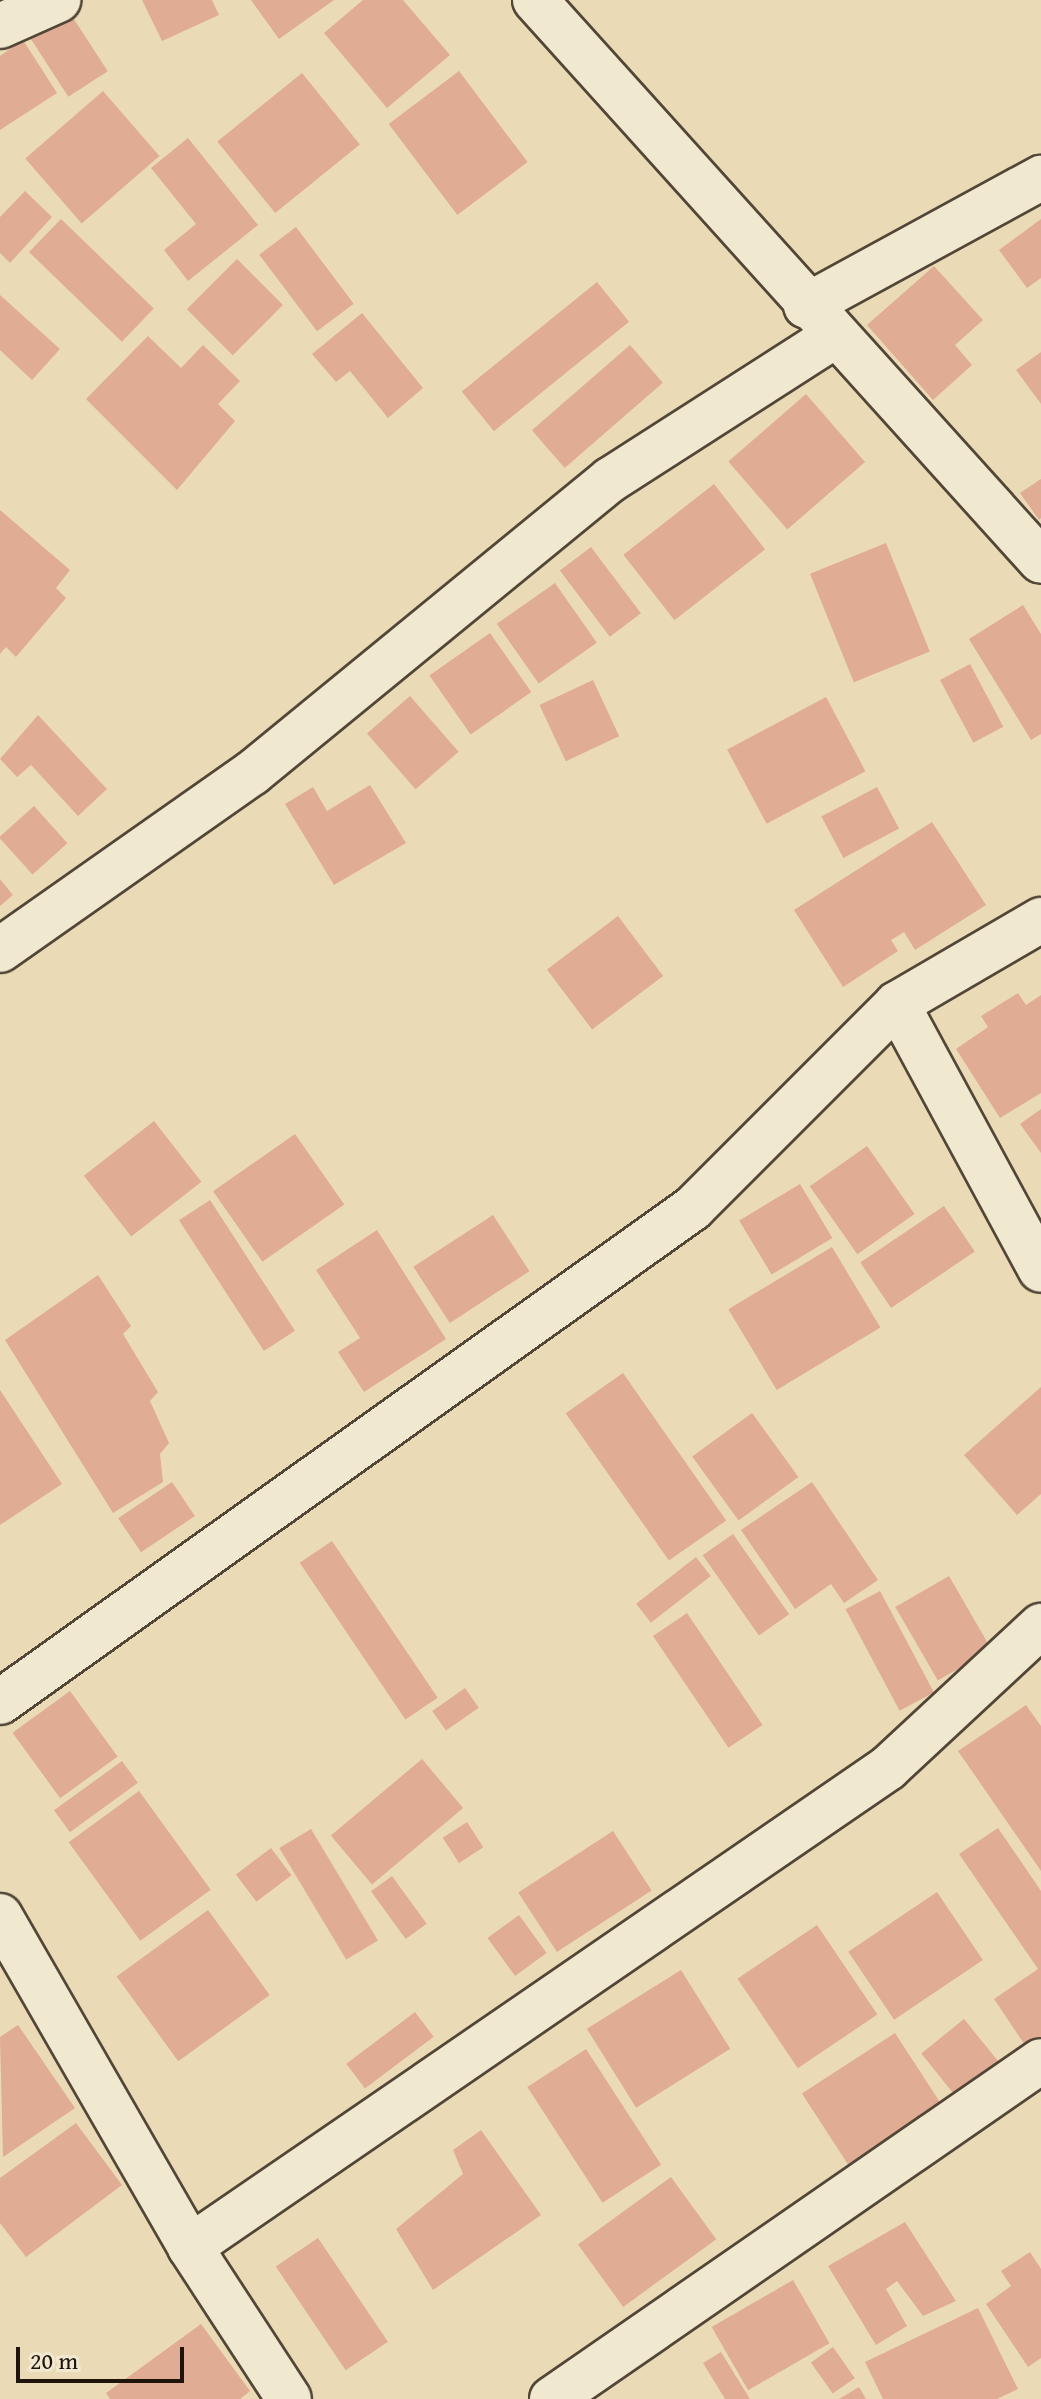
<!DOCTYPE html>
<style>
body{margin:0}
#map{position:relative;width:1041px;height:2399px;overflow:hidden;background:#eadbb6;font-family:"Gentium Book Plus",serif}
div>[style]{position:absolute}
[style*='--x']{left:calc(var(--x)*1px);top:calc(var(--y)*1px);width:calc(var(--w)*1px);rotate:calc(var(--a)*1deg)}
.building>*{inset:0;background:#e1ac94;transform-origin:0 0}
.roads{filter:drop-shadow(2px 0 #524637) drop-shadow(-2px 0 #524637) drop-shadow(0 2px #524637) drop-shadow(0 -2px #524637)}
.minor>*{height:44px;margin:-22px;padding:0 22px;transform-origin:22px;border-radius:22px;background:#f1e8d0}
span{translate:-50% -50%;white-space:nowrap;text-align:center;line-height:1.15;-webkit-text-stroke:7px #f1e8d0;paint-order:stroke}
.scale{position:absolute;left:16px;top:2347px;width:168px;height:36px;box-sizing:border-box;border:4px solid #1f140d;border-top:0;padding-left:10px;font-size:24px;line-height:28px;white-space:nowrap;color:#1f140d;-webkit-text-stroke:6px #f1e8d0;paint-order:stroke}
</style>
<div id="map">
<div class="building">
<i style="clip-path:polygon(142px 0,212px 0,219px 15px,162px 41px)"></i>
<i style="clip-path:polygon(251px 0,334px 0,279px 39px)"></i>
<i style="clip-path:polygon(363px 0,403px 0,450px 55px,387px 108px,324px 33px)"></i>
<i style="left:68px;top:10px;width:73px;height:47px;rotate:57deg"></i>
<i style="clip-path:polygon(23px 40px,57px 93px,0 130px,0 56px)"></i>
<i style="left:459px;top:71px;width:114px;height:88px;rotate:53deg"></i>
<i style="left:302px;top:73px;width:92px;height:109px;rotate:51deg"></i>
<i style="left:103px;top:91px;width:86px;height:103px;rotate:49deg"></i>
<i style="clip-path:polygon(188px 138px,258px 225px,188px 281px,164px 250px,196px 224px,151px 168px)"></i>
<i style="clip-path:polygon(25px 191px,52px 217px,10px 263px,0 253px,0 217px)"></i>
<i style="left:61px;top:219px;width:129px;height:46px;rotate:44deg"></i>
<i style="clip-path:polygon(1041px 219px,1041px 278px,1027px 288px,999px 250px)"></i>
<i style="left:296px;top:227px;width:96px;height:46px;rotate:53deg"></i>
<i style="left:237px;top:259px;width:65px;height:71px;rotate:45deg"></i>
<i style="clip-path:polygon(934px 266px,983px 320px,955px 345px,972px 365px,933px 400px,867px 325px)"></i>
<i style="left:597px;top:282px;width:51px;height:174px;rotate:51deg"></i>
<i style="clip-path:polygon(0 295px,60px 349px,32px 380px,0 350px)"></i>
<i style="clip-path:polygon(362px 313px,423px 388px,388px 418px,350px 371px,336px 382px,312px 354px)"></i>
<i style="clip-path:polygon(148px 336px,181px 368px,203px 345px,240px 381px,218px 404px,235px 421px,177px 490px,86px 399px)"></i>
<i style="left:630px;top:345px;width:50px;height:130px;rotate:49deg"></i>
<i style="clip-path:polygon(1041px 352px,1041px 404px,1016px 370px)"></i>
<i style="left:806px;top:394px;width:90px;height:103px;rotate:49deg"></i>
<i style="clip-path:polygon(1041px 479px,1041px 518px,1039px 520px,1020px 493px)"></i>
<i style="left:714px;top:484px;width:83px;height:115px;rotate:52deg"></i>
<i style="clip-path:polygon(0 510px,70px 570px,56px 588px,66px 598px,16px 657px,6px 647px,0 654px)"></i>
<i style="left:886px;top:543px;width:117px;height:82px;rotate:68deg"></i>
<i style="left:591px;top:547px;width:83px;height:39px;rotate:53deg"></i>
<i style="left:555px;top:583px;width:73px;height:71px;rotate:55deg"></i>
<i style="clip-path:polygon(1023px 605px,1041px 634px,1041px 734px,1031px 740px,969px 639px)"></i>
<i style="left:490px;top:633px;width:72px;height:74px;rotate:55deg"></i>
<i style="left:970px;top:664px;width:71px;height:34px;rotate:62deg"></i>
<i style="left:593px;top:680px;width:62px;height:59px;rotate:65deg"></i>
<i style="left:410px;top:696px;width:74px;height:57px;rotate:49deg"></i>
<i style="left:826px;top:697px;width:84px;height:112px;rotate:62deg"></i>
<i style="clip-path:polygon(38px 715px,107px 789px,78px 816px,31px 765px,17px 777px,0 759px)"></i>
<i style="clip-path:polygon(370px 785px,406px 843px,334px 885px,285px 804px,313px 787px,327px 811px)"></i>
<i style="left:877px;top:787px;width:47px;height:63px;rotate:62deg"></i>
<i style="left:34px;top:806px;width:50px;height:47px;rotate:48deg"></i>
<i style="clip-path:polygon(932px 822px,986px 905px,915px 950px,904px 932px,891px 940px,898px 951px,843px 987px,794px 910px)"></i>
<i style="clip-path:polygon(0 879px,13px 895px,0 906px)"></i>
<i style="left:618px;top:916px;width:75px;height:89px;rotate:53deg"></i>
<i style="clip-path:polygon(1018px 993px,1026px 1005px,1041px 995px,1041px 1093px,1000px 1118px,956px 1049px,988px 1027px,981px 1016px)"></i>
<i style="clip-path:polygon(1041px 1109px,1041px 1153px,1020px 1124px)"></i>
<i style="left:154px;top:1121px;width:77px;height:89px;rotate:52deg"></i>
<i style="left:295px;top:1134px;width:86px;height:100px;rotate:55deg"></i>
<i style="left:867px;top:1146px;width:83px;height:70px;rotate:55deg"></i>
<i style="left:800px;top:1184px;width:63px;height:71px;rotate:59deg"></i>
<i style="left:210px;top:1200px;width:156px;height:37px;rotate:57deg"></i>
<i style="left:944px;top:1206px;width:55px;height:101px;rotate:56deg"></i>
<i style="left:493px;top:1215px;width:67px;height:95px;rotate:57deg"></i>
<i style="clip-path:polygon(377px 1230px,446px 1339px,364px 1392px,338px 1352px,360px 1338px,316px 1270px)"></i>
<i style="left:832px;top:1247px;width:94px;height:121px;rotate:59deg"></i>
<i style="clip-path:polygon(98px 1275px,131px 1326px,123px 1334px,158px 1392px,150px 1401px,169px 1443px,160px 1454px,163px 1482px,113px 1513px,5px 1340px)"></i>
<i style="left:623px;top:1373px;width:180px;height:70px;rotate:55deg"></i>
<i style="clip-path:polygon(1041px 1387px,1041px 1494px,1017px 1515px,964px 1455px)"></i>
<i style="clip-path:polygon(0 1390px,62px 1484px,0 1525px)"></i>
<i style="left:752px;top:1413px;width:79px;height:74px;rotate:54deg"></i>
<i style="left:172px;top:1482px;width:41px;height:65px;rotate:56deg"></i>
<i style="clip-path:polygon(812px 1482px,878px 1580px,844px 1603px,831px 1584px,795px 1609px,741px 1530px)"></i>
<i style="left:733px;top:1534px;width:98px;height:37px;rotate:55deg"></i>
<i style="left:332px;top:1541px;width:189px;height:39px;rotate:56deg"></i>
<i style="left:696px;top:1557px;width:24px;height:76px;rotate:52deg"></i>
<i style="left:949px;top:1576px;width:85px;height:62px;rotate:60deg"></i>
<i style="left:880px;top:1591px;width:115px;height:39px;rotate:62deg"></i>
<i style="left:687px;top:1613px;width:135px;height:41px;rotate:56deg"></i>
<i style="left:465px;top:1688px;width:24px;height:40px;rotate:55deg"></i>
<i style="left:70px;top:1691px;width:81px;height:71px;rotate:54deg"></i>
<i style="clip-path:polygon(1026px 1705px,1041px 1726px,1041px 1871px,958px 1751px)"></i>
<i style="left:422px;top:1759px;width:64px;height:119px;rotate:50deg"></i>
<i style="left:122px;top:1761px;width:27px;height:84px;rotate:54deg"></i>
<i style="left:139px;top:1791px;width:122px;height:87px;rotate:54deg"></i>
<i style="left:467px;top:1822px;width:30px;height:29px;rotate:57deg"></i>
<i style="clip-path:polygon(998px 1828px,1041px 1891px,1041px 2039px,1027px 2048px,994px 1999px,1038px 1969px,959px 1854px)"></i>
<i style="left:311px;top:1829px;width:130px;height:37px;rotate:59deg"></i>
<i style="left:613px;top:1831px;width:71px;height:113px;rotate:57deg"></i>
<i style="left:271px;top:1848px;width:34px;height:44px;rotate:53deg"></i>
<i style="left:392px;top:1876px;width:59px;height:26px;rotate:54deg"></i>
<i style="left:937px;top:1892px;width:82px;height:107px;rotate:56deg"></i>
<i style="left:208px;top:1910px;width:105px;height:113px;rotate:54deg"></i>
<i style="left:519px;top:1915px;width:47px;height:39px;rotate:54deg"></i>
<i style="left:817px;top:1925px;width:108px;height:96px;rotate:56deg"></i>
<i style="left:681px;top:1970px;width:93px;height:111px;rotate:58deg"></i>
<i style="left:415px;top:2012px;width:31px;height:86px;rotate:53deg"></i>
<i style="left:964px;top:2019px;width:56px;height:55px;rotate:51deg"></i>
<i style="clip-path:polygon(18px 2025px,75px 2108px,3px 2157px,0 2037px)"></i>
<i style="left:895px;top:2033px;width:85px;height:111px;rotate:57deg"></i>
<i style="left:586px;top:2049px;width:138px;height:70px;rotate:57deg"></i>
<i style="clip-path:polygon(76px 2123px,122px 2185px,26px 2257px,0 2223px,0 2178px)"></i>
<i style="clip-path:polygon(481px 2130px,541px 2215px,433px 2290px,396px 2229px,463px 2174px,453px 2150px)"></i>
<i style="left:671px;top:2177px;width:77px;height:115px;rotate:54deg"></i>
<i style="clip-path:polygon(905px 2222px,956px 2301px,923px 2316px,897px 2281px,886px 2289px,907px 2326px,876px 2345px,828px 2266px)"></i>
<i style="left:318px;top:2238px;width:125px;height:51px;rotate:56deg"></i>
<i style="clip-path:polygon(1030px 2252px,1041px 2269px,1041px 2358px,1028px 2367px,986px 2304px,1011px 2286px,1001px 2271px)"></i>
<i style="left:793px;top:2280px;width:73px;height:94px;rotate:60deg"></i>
<i style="clip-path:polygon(978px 2308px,1018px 2389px,997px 2399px,883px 2399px,865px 2362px)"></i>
<i style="clip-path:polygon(201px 2324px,250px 2391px,240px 2399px,110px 2399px,106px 2393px)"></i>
<i style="left:833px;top:2347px;width:38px;height:27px;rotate:55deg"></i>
<i style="clip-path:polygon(721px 2352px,750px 2399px,725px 2399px,703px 2363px)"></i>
<i style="clip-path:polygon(859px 2387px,866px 2399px,839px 2399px)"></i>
</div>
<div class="roads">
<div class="minor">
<i style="--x:535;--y:0;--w:755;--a:47.95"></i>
<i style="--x:0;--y:26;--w:64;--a:-24.1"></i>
<i style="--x:806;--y:306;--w:268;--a:-28.6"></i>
<i style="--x:0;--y:950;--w:308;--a:-35.1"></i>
<i style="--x:252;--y:773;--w:463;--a:-39.3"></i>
<i style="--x:610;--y:480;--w:266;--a:-32.7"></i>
<i style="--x:897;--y:1004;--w:302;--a:61.6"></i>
<i style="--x:0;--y:1702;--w:851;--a:-35.48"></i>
<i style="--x:693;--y:1208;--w:288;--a:-45"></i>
<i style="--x:897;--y:1004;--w:167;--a:-30.3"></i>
<i style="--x:0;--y:1916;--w:382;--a:60.1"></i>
<i style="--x:190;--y:2247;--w:181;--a:56.9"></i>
<i style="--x:190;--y:2247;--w:847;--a:-34.46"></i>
<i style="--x:888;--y:1768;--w:209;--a:-42.9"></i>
<i style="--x:552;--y:2399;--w:594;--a:-34.65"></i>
</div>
</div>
<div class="scale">20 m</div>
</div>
